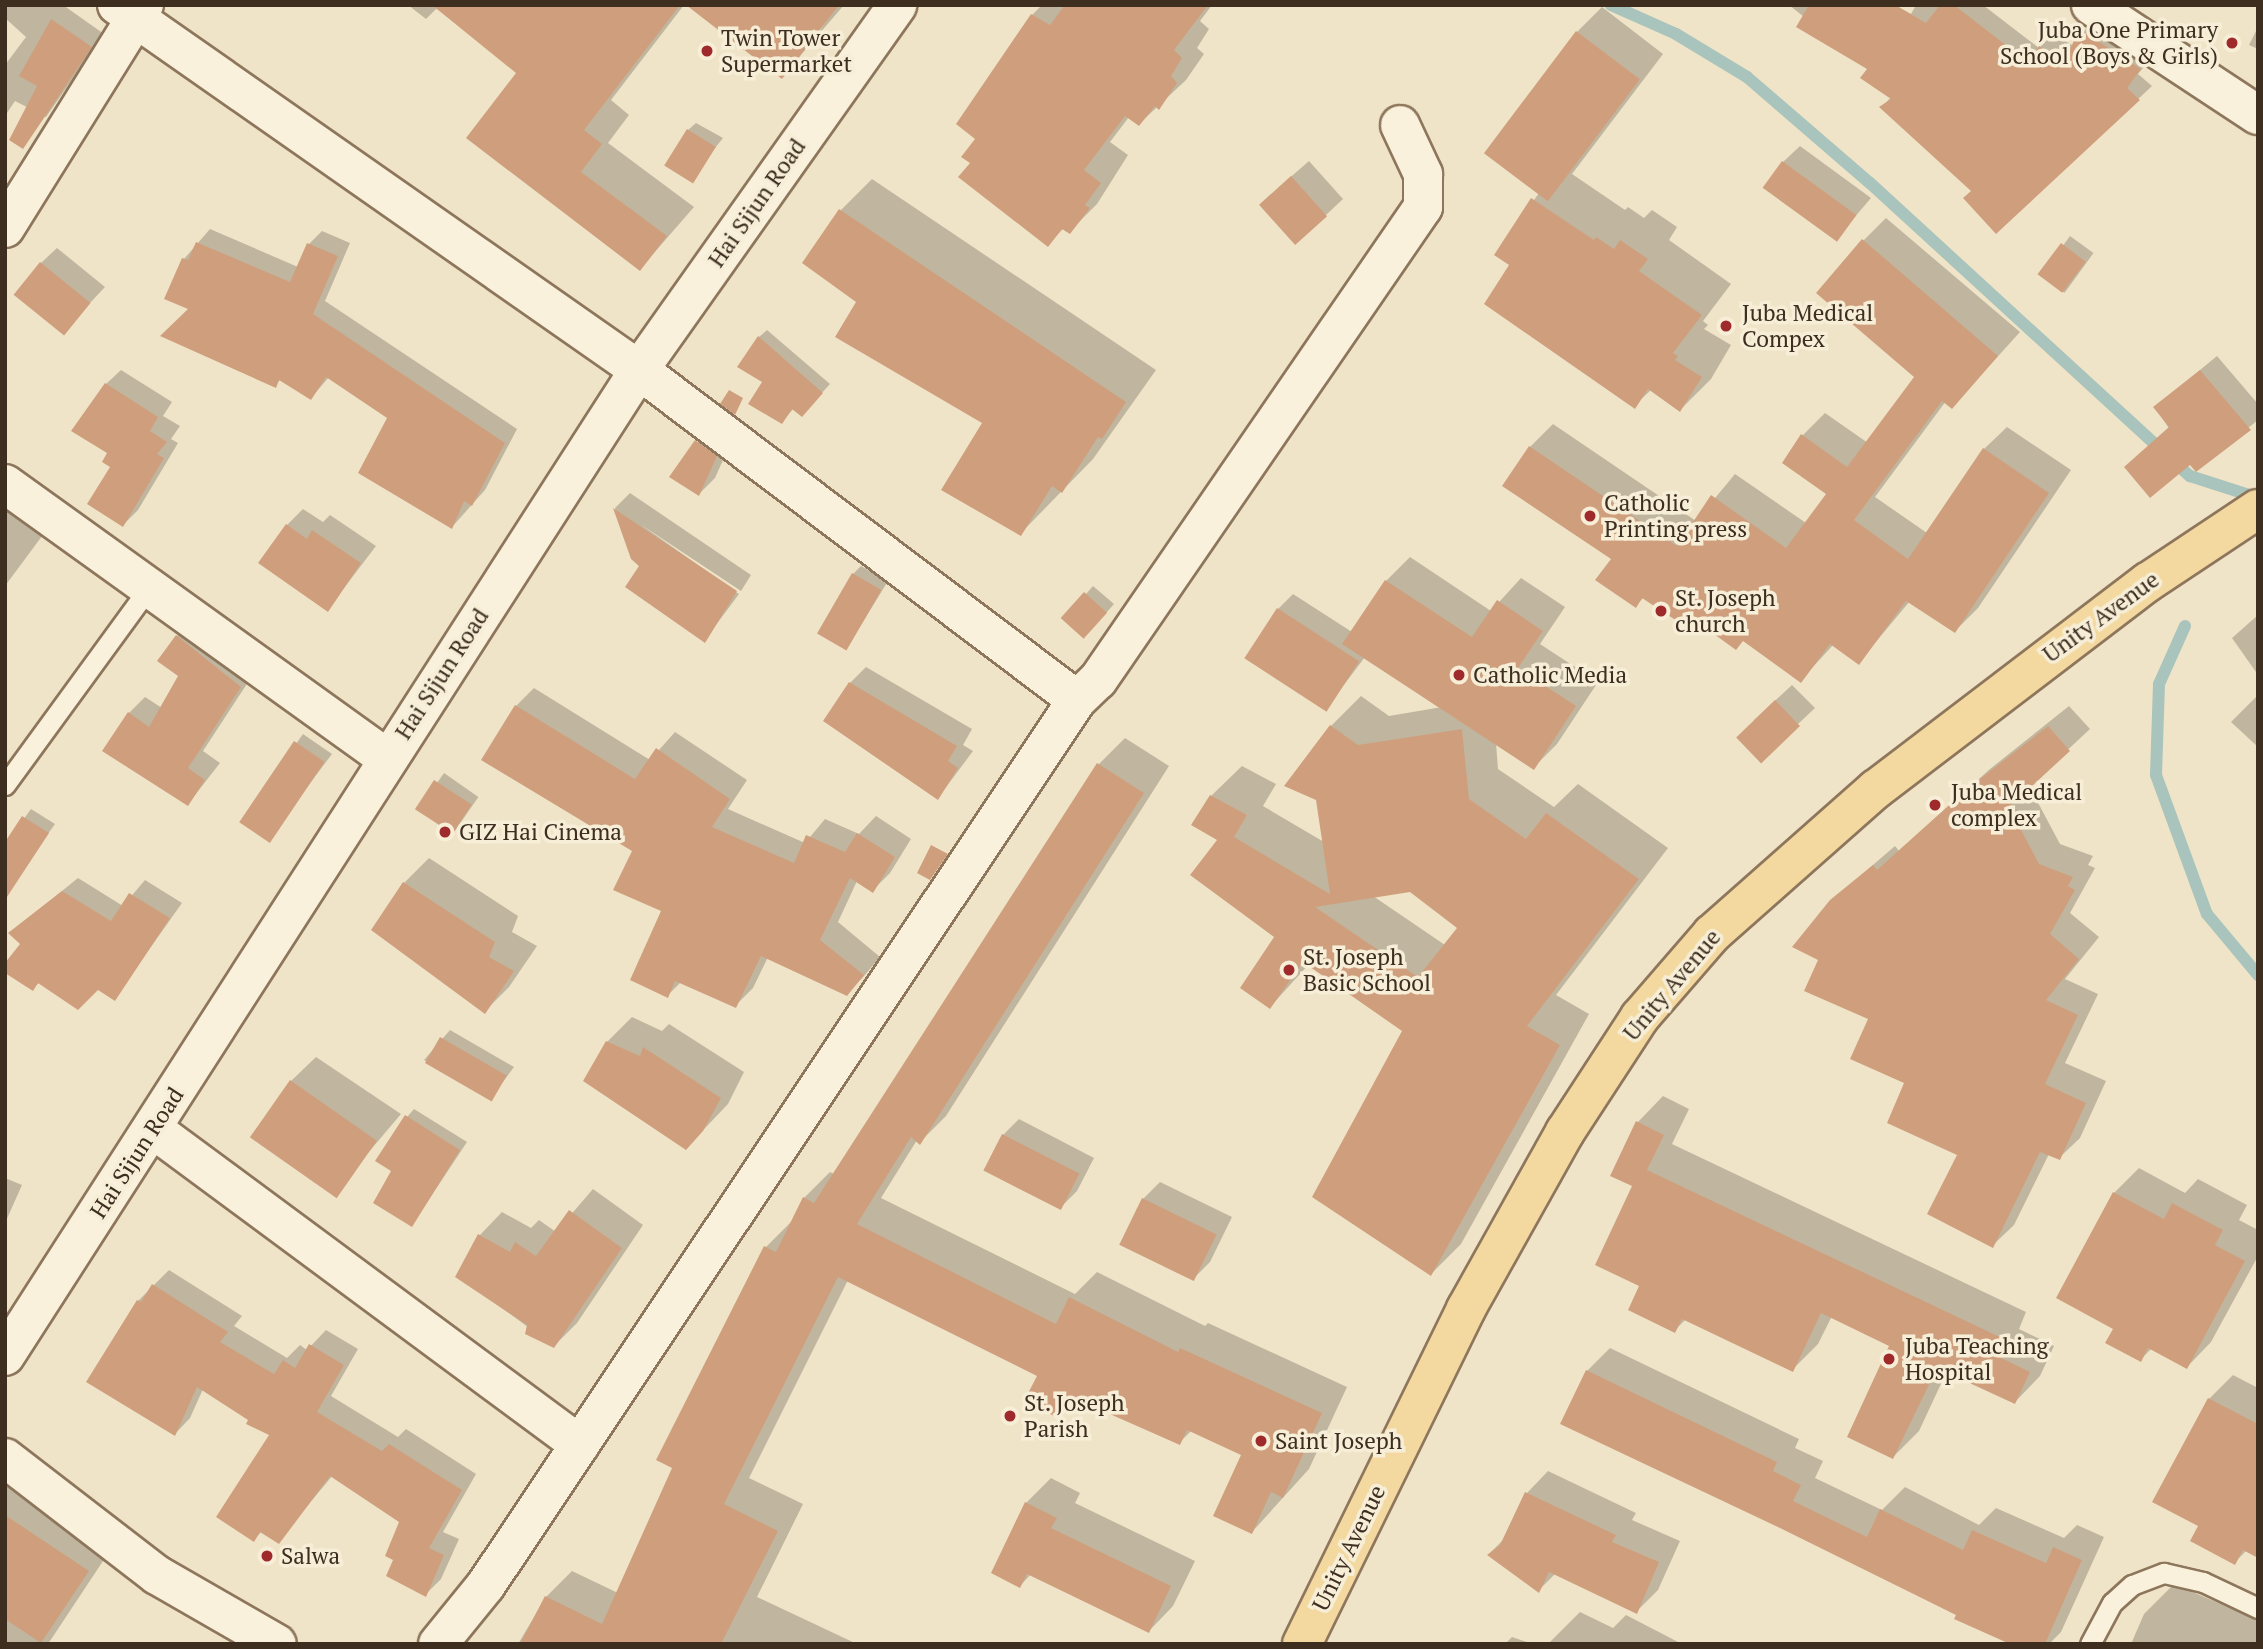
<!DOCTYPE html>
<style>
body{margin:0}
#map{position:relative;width:2263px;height:1649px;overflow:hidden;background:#f0e4c8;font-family:"PT Serif",serif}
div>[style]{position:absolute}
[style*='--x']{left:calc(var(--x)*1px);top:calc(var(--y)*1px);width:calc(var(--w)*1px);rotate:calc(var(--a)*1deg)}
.shadow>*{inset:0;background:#0003;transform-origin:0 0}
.stream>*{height:12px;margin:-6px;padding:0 6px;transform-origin:6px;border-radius:6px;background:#a9c4bc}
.building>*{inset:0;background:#cf9f7d;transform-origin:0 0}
.roads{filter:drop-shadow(2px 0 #8d765c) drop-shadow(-2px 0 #8d765c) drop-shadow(0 2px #8d765c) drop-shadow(0 -2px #8d765c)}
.lane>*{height:19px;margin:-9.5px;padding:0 9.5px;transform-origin:9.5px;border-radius:9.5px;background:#faf1dc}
.street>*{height:38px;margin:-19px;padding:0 19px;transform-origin:19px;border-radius:19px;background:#faf1dc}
.primary>*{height:38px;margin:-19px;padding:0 19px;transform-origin:19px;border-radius:19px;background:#f3d9a0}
.dots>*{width:19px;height:19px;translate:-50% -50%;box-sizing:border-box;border:4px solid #f7eed8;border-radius:50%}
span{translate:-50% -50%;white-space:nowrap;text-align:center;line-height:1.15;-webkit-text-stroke:7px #f7eed8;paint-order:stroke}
.poi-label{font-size:23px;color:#3d2e20}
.right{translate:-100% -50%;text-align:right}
.left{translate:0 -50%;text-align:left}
.street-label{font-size:23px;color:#3d2e20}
.frame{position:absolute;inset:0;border:7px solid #3d2e20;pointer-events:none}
</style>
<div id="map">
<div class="shadow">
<i style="clip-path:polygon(5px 5px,63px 5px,104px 34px,46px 117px,15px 101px,5px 116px,5px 65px,26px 37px,5px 18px)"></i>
<i style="clip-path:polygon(408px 5px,684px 5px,611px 100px,629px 115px,608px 143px,694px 207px,640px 269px,519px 73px,437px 8px,426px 19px)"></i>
<i style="clip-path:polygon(evenodd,689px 5px,844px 5px,782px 77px,689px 5px,835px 8px,808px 48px,804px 48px,835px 8px)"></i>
<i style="clip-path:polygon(1042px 5px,1212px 5px,1200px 21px,1209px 29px,1197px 48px,1204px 54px,1186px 80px,1139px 124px,1129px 117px,1110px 142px,1128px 155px,1097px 204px,1069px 232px,1064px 228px,1048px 244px,972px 163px,977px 138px,1032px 15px)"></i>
<i style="clip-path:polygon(1789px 5px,1895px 5px,1911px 14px,1916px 5px,1983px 5px,2039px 48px,2053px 34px,2074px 46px,2094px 17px,2153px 56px,2138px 74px,2152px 86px,1997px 232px,1973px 191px,1882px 107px,1891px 97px,1869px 69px)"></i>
<i style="clip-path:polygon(1602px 7px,1663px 54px,1572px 174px,1625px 210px,1628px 207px,1644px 218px,1652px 210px,1677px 227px,1669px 240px,1731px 284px,1703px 321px,1708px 325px,1704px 329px,1731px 345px,1711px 379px,1680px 410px,1652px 389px,1634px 406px,1512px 264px,1496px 254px,1539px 193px,1577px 32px)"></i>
<i style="clip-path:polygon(2258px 27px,2258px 49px,2249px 45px)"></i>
<i style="clip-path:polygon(696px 123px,723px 138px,696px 172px,688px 130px)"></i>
<i style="clip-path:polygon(1800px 146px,1871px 198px,1836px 239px,1783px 162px)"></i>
<i style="clip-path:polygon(1309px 161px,1343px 199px,1326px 215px,1278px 188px)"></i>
<i style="clip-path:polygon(872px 179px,1156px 370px,1093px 459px,1020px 534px,984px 423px,859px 301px,841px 210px)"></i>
<i style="clip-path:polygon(1886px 218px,2020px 332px,1952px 407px,1946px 401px,1875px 497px,1927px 533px,1984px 449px,2007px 427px,2071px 470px,1978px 608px,1955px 631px,1910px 601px,1859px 662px,1834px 644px,1801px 680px,1744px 639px,1690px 615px,1682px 623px,1644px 597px,1636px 606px,1613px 558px,1504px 485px,1530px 447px,1553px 424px,1696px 521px,1735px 474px,1806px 523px,1828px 493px,1802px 436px,1825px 413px,1868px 443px,1917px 377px,1863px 241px)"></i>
<i style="clip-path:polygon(210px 229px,298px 267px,309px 244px,322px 231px,350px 243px,325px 301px,517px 429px,485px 490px,452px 527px,389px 417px,329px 377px,311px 398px,281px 379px,275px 385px,191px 308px,184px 259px)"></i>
<i style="left:2070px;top:236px;width:29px;height:49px;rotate:36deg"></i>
<i style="clip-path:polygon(57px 248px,105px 287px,75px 319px,41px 263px)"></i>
<i style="clip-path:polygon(767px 330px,830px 384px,809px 407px,794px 408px,782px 422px,764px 381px,759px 337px)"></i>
<i style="clip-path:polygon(2217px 356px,2258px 404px,2258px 420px,2196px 470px,2155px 407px)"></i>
<i style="clip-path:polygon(121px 370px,172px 402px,163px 416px,180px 426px,171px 439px,178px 443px,138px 510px,123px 525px,110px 453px,106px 384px)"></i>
<i style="clip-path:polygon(712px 425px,732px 440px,715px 478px,699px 494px,672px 476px)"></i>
<i style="clip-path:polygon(630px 493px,751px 575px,741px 591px,640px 524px,739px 594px,704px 641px,632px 558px,615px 508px)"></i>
<i style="clip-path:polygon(5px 496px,48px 528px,5px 586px)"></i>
<i style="clip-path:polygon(303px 509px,323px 522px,330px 515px,376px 546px,328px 609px,287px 525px)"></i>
<i style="clip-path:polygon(evenodd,1410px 557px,1491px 611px,1521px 578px,1565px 607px,1540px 644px,1598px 682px,1557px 744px,1534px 767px,1496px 743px,1498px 769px,1554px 807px,1578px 784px,1668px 848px,1556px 995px,1589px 1014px,1461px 1244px,1431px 1274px,1404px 1030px,1309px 964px,1270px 1007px,1277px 936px,1219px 839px,1211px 796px,1242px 766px,1276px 784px,1263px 806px,1324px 842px,1331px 726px,1361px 696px,1389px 716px,1442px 707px,1365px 657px,1325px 710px,1278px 609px,1293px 594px,1352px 632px,1386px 581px,1410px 557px,1410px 890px,1459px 927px,1445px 945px,1373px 896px,1410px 890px)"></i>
<i style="clip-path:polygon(861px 566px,888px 581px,847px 648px,853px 574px)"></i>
<i style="clip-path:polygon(1093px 586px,1114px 604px,1092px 629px,1086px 594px)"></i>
<i style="clip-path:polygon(2258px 615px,2258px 671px,2256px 672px,2232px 638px)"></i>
<i style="clip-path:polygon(193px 620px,256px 670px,203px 751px,220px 763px,188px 804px,129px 713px,145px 697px,162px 708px,180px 676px,177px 636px)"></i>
<i style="clip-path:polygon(866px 667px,972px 729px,963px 745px,973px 751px,938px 798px,850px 683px)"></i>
<i style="clip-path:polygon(1792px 685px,1815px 708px,1760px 760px,1754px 720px)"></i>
<i style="clip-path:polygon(534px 688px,650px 760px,675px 732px,747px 780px,728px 809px,805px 843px,825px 819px,859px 834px,876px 816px,911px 839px,890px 873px,872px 891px,857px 881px,838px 922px,880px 957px,864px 976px,847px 994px,768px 957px,753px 988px,735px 1006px,681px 982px,667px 996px,663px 911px,634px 851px,516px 706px)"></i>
<i style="clip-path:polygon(2258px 695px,2258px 747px,2231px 722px)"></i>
<i style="clip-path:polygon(2069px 706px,2090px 729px,2029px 786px,2060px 844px,2093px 856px,2088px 865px,2095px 868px,2070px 913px,2099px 937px,2065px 979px,2098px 994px,2065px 1063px,2106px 1081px,2080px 1138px,2059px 1158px,2049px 1154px,2014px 1225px,1993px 1245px,1959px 1154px,1906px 1082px,1871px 1018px,1820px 959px,1831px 901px,1895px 846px,1899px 851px,1990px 769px)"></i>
<i style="clip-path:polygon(303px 734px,332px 754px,274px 831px,241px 821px)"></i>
<i style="clip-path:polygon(1125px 738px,1169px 766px,946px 1116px,920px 1142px,917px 1140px,881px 1198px,1075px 1294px,1097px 1272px,1205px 1326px,1208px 1323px,1347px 1387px,1309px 1469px,1252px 1532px,1243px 1454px,1192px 1430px,1179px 1443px,1075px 1397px,1057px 1416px,1039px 1376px,848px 1280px,749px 1478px,803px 1504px,757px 1597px,857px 1644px,518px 1644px,546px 1597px,572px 1571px,618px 1593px,675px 1468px,659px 1460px,766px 1247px,792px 1221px,804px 1198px,830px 1172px,834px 1174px,1099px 764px)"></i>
<i style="left:444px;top:773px;width:42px;height:44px;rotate:35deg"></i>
<i style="clip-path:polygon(31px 809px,55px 824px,21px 872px,5px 845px)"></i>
<i style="clip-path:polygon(429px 858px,518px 916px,512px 932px,537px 946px,509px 987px,484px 1012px,404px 883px)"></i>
<i style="clip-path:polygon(78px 878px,123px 906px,145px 880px,182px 903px,114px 999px,97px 988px,40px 982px,32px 989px,23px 943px,10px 933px)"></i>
<i style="clip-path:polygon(632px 1017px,662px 1031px,669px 1024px,744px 1072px,728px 1104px,686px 1148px,607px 1042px)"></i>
<i style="clip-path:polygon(450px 1030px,514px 1067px,491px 1098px,424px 1060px)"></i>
<i style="clip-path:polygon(316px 1057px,401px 1114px,335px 1192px,291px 1081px)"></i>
<i style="clip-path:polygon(1663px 1096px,1689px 1109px,1672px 1144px,2026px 1312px,2019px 1329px,2054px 1346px,2040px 1376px,2015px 1402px,1947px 1371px,1919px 1431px,1893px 1457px,1892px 1345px,1832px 1316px,1818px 1344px,1792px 1370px,1686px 1319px,1675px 1330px,1641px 1285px,1635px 1186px,1612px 1175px,1638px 1122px)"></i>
<i style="clip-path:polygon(414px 1109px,467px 1142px,412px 1225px,407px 1117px)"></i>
<i style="clip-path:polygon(1019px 1119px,1094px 1158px,1077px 1191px,1060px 1208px,1003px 1135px)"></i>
<i style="clip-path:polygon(2139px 1168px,2185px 1193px,2198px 1179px,2247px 1205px,2239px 1220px,2258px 1230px,2258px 1256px,2211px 1342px,2187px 1367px,2152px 1348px,2140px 1360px,2115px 1328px,2114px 1193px)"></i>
<i style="clip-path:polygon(5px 1178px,22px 1185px,5px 1223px)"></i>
<i style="clip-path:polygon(1160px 1182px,1232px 1217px,1210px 1262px,1193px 1279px,1121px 1244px,1143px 1199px)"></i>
<i style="clip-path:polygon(593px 1189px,643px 1225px,577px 1323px,554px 1346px,458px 1276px,480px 1235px,502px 1212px,531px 1228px,539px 1220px,556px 1232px)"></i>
<i style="clip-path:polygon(169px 1270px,242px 1316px,234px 1326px,287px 1358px,300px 1345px,307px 1350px,326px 1330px,358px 1349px,331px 1396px,398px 1437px,406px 1429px,476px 1474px,443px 1532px,459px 1539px,441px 1579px,425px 1595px,395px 1559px,401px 1521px,333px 1475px,278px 1541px,262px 1531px,254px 1540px,271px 1435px,203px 1389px,190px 1418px,175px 1434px,138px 1301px)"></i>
<i style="clip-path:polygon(1610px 1348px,1799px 1439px,1795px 1448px,1823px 1461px,1815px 1478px,1882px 1510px,1905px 1487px,1979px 1525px,1996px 1508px,2064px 1538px,2077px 1525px,2104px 1537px,2061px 1632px,2049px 1644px,2014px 1644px,1781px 1526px,1562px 1423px,1587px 1371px)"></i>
<i style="clip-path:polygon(2233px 1375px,2258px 1388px,2258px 1557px,2246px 1551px,2234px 1563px,2201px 1525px,2209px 1399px)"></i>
<i style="clip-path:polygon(1548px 1471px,1636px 1513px,1632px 1520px,1680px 1541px,1658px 1590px,1636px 1612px,1556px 1573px,1538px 1591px,1489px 1554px,1505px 1538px,1527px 1493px)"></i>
<i style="clip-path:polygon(1051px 1478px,1080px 1493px,1075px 1503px,1195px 1561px,1173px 1606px,1149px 1631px,1031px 1574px,1020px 1586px,1026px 1503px)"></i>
<i style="clip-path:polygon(5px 1481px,115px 1543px,48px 1644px,5px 1644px)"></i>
<i style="clip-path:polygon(2174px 1584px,2258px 1620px,2258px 1644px,2131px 1644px,2144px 1614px)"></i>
<i style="clip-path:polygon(1580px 1612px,1613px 1628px,1626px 1615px,1682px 1644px,1548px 1644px)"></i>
<i style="clip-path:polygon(1512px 1637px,1533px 1644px,1505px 1644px)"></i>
</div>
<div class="stream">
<i style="--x:1611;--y:5;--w:71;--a:24"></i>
<i style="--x:1676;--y:34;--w:83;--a:31.2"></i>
<i style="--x:1747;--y:77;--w:162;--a:40.8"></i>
<i style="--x:1870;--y:183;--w:434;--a:42.5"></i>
<i style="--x:2190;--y:476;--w:71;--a:17.9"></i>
<i style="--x:2185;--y:626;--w:64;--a:114.1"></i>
<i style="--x:2159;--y:684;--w:91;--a:91.9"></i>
<i style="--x:2156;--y:775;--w:148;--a:69.9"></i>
<i style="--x:2207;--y:914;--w:80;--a:50.1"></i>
</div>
<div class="building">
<i style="clip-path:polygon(432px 5px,680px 5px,584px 130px,602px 144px,581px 172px,667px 236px,640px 271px,466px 138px,516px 73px)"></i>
<i style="clip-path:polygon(686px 5px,839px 5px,782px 79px)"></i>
<i style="clip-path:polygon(1065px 5px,1208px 5px,1174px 50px,1182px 58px,1171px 76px,1177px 83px,1159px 110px,1155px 106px,1139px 126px,1125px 116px,1084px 170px,1101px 183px,1085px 205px,1090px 208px,1070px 234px,1062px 229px,1048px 247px,958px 177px,970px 163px,961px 157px,975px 139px,956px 124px,1031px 14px,1050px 25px)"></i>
<i style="clip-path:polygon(1809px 5px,1895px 5px,1926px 23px,1940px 5px,1954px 5px,2029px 63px,2039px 46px,2065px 61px,2079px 29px,2141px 69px,2127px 88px,2140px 100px,1996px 234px,1963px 198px,1971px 191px,1879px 107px,1891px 99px,1860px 78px,1867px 69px,1796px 27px)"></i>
<i style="clip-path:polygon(51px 19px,92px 47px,23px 149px,9px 140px,37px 86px,19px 76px)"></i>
<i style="left:1576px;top:31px;width:80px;height:153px;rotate:37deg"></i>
<i style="left:687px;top:129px;width:34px;height:43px;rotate:32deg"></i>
<i style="left:1782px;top:161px;width:92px;height:33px;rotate:36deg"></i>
<i style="left:1291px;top:176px;width:54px;height:43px;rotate:48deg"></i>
<i style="clip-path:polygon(1531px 198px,1594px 240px,1596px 237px,1614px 249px,1620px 240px,1648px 259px,1639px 271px,1702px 315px,1673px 353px,1678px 356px,1675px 360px,1702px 377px,1680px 412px,1648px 389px,1635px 409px,1484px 304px,1509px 265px,1494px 255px)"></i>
<i style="clip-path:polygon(839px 209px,1126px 402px,1102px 439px,1098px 437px,1062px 493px,1052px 486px,1021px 536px,941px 490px,982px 423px,835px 337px,856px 302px,802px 263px)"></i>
<i style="clip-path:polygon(1862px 239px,1998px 356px,1952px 409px,1942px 401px,1854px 520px,1908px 559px,1983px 448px,2049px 493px,1955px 633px,1906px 601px,1859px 665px,1830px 644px,1801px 683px,1743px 641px,1736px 650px,1689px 616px,1683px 625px,1642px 598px,1636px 608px,1595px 580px,1611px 559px,1502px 486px,1529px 446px,1677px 546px,1711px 495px,1786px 548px,1826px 494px,1782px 463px,1801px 434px,1847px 467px,1914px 377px,1816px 293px)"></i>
<i style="clip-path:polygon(196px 242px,290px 282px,307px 243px,338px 256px,313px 314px,505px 443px,472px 506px,464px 501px,452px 529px,358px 473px,387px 418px,326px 377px,311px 400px,279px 380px,276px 388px,160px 336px,188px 309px,164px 299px,182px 258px,188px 260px)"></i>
<i style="left:2061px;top:243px;width:31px;height:39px;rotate:37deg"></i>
<i style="left:40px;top:262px;width:65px;height:42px;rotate:39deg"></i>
<i style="clip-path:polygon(758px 336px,823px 393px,802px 417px,792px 409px,782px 424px,748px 404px,762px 382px,737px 367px)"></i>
<i style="clip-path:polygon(2200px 370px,2251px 430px,2196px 472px,2190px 465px,2150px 498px,2124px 467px,2169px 427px,2153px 407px)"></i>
<i style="clip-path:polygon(105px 383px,158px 417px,150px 431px,167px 442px,157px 454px,164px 458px,123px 527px,87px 504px,110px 467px,102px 462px,107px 453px,71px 431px)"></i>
<i style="clip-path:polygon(729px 390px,743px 398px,735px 415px,720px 404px)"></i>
<i style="clip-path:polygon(695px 440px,717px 456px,699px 496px,669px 477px)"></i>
<i style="clip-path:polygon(613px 508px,737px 591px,705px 643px,625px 587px,639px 566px,631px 559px)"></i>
<i style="clip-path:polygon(286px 524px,307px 539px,312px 530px,361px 563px,328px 612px,258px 563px)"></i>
<i style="left:852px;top:573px;width:34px;height:70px;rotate:30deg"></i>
<i style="clip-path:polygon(1385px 580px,1472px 637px,1497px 600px,1543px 631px,1518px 668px,1576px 706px,1534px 770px,1342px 644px)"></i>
<i style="left:1084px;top:592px;width:31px;height:35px;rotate:42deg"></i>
<i style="left:1277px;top:608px;width:98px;height:60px;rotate:33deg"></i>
<i style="clip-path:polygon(176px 635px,241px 687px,188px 768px,205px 780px,188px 806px,102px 751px,128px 712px,149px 727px,178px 676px,157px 661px)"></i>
<i style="clip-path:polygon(849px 682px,957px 746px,948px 761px,958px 768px,938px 800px,823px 721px)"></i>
<i style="left:1775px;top:700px;width:36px;height:54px;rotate:46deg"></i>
<i style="clip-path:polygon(515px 705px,635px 779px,656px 748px,730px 799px,712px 827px,794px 863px,806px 835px,845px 852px,857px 833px,895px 857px,873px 893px,850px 878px,820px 940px,864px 975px,847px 996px,761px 956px,736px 1008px,675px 981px,668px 998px,630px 980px,661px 911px,613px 890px,632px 851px,481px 760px)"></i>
<i style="clip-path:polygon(evenodd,1330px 725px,1358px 745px,1462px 729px,1469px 799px,1526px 839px,1546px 813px,1639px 879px,1527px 1026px,1560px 1045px,1431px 1276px,1312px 1197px,1402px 1031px,1303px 962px,1270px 1009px,1240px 988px,1274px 937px,1190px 875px,1217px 840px,1191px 825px,1210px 795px,1247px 815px,1234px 837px,1330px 894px,1316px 800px,1284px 786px,1330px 725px,1410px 892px,1457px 928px,1418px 977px,1315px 907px,1410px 892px)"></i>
<i style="clip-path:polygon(2048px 726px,2070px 751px,2009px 807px,2039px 864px,2073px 877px,2068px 886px,2075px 890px,2050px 934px,2079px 959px,2046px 1000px,2078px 1015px,2045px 1084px,2086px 1103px,2060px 1160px,2040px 1152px,1993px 1248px,1927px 1214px,1957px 1155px,1887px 1123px,1904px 1083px,1850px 1059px,1868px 1019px,1804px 991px,1818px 960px,1792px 947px,1830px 900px,1873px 865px,1877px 870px,1967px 789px)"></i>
<i style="left:294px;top:741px;width:37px;height:98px;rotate:34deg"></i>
<i style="clip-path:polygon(1097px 763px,1144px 793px,920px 1145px,911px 1137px,857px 1224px,1056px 1324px,1069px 1297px,1178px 1352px,1180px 1348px,1322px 1413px,1283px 1498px,1271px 1492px,1252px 1534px,1213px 1516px,1241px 1455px,1187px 1430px,1180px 1445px,1069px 1396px,1058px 1418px,1024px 1401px,1037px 1376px,838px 1277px,724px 1504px,778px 1531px,721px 1644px,520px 1644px,545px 1596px,602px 1624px,672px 1468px,656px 1460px,764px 1246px,776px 1252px,803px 1197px,814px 1203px)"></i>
<i style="left:434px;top:780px;width:45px;height:35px;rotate:33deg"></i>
<i style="clip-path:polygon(22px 816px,49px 833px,5px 900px,5px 842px)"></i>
<i style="clip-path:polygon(931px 845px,948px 854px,930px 880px,917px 873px)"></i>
<i style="clip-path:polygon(403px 882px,495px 942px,489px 957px,514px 971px,485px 1014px,371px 930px)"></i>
<i style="clip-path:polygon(62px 891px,111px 921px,129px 893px,170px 918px,115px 1001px,98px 990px,78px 1010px,38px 983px,33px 991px,5px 973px,5px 963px,20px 944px,8px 933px)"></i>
<i style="left:440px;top:1037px;width:77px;height:30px;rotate:30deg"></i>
<i style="clip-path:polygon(606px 1041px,640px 1056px,643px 1047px,721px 1098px,703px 1131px,686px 1150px,583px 1081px)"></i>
<i style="left:290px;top:1080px;width:106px;height:70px;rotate:35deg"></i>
<i style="clip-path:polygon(405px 1115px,460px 1150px,412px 1227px,373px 1203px,391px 1171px,375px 1161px)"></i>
<i style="clip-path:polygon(1636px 1121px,1664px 1135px,1647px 1170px,2002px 1338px,1995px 1355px,2030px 1372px,2015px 1404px,1937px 1368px,1893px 1459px,1847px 1437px,1889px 1346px,1821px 1313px,1793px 1372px,1682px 1319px,1675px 1333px,1628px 1310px,1639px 1286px,1595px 1265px,1632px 1186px,1610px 1176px)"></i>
<i style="left:1002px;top:1134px;width:87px;height:41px;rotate:27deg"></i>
<i style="clip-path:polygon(2113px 1192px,2164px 1219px,2172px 1203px,2223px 1230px,2215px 1245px,2245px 1261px,2187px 1369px,2148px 1348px,2141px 1362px,2105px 1343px,2113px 1329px,2056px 1298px)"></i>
<i style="left:1142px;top:1198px;width:83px;height:52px;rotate:26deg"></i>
<i style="clip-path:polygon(569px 1210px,622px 1248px,554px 1348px,525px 1334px,527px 1325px,455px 1277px,478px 1234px,510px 1252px,515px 1242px,536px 1256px)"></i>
<i style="clip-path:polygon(152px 1284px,228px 1332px,220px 1342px,274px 1374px,283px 1360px,295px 1368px,309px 1344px,344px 1365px,317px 1412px,382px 1451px,389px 1444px,462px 1490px,429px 1548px,444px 1555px,426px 1597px,386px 1576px,393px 1560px,385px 1556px,399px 1522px,330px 1476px,279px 1544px,260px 1532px,254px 1542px,216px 1517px,269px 1435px,246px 1424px,248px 1420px,197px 1387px,175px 1436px,86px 1382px,137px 1300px,141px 1302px)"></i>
<i style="clip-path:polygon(1586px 1370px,1777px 1462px,1773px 1471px,1801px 1485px,1793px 1501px,1867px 1537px,1880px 1509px,1963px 1550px,1972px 1530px,2046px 1563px,2053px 1547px,2082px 1560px,2045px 1644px,2010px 1644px,1954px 1619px,1956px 1615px,1780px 1528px,1560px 1424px)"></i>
<i style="clip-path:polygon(2208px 1398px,2258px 1424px,2258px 1558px,2243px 1550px,2235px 1565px,2190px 1541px,2198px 1526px,2152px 1502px)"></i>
<i style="clip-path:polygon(1525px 1492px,1616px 1535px,1612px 1542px,1659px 1562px,1637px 1614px,1549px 1572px,1539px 1593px,1487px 1555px,1500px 1545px)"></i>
<i style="clip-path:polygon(1025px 1502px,1057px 1518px,1051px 1528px,1171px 1586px,1149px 1633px,1027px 1574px,1020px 1588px,991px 1573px)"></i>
<i style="clip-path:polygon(5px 1515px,89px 1571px,41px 1643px,5px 1619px)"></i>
</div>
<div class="roads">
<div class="lane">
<i style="--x:5;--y:785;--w:246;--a:-53.9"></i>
<i style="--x:2090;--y:1644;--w:47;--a:-61.8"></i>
<i style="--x:2112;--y:1603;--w:27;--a:-42"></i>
<i style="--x:2132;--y:1585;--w:34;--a:-21"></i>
<i style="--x:2164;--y:1573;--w:40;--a:13"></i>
<i style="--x:2203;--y:1582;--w:61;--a:25.3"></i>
</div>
<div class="street">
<i style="--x:117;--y:5;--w:637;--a:34.96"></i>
<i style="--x:639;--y:370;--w:548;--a:37"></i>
<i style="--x:2091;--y:5;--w:200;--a:33.4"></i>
<i style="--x:5;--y:228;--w:263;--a:-58.1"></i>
<i style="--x:5;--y:484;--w:470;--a:35.7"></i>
<i style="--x:153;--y:1129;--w:531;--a:36.5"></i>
<i style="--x:5;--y:1356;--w:1172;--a:-57.26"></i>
<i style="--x:639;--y:370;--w:447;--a:-54.7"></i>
<i style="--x:5;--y:1458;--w:192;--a:37.6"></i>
<i style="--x:157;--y:1575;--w:138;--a:29.9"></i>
<i style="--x:438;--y:1644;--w:76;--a:-50.9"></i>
<i style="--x:486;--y:1585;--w:1064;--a:-56.27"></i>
<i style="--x:1077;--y:700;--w:29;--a:-44"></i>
<i style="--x:1098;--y:680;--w:574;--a:-55.51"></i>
<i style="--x:1423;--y:207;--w:33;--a:-90"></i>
<i style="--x:1423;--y:174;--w:54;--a:-115.1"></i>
</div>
<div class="primary">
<i style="--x:1302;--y:1644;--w:373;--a:-63.9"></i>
<i style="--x:1466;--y:1309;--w:203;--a:-60.8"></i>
<i style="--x:1565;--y:1132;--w:137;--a:-56.9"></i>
<i style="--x:1640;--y:1017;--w:110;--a:-49.1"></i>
<i style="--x:1712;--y:934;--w:219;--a:-41.5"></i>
<i style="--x:1876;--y:789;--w:342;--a:-37.3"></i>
<i style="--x:2148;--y:582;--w:132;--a:-33.6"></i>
</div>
</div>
<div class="dots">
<i style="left:2232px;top:43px;background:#9e2a2b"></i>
<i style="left:707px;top:51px;background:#9e2a2b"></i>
<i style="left:1726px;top:326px;background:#9e2a2b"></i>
<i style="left:1590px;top:516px;background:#9e2a2b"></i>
<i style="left:1661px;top:611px;background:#9e2a2b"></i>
<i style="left:1459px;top:675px;background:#9e2a2b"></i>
<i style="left:1935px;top:805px;background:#9e2a2b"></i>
<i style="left:445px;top:832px;background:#9e2a2b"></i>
<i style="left:1289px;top:970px;background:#9e2a2b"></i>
<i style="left:1889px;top:1359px;background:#9e2a2b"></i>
<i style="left:1010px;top:1416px;background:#9e2a2b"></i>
<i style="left:1261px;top:1441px;background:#9e2a2b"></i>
<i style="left:267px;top:1556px;background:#9e2a2b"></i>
</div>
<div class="poi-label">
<span class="right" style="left:2218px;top:43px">Juba One Primary<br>School (Boys &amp; Girls)</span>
<span class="left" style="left:721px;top:51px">Twin Tower<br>Supermarket</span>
<span class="left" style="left:1742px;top:326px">Juba Medical<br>Compex</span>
<span class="left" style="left:1604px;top:516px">Catholic<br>Printing press</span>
<span class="left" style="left:1675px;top:611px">St. Joseph<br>church</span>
<span class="left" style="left:1473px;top:675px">Catholic Media</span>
<span class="left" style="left:1951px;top:805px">Juba Medical<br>complex</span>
<span class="left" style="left:459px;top:832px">GIZ Hai Cinema</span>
<span class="left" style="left:1303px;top:970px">St. Joseph<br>Basic School</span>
<span class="left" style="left:1905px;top:1359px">Juba Teaching<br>Hospital</span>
<span class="left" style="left:1024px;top:1416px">St. Joseph<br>Parish</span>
<span class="left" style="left:1275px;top:1441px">Saint Joseph</span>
<span class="left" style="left:281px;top:1556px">Salwa</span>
</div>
<div class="street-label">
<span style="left:757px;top:203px;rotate:-55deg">Hai Sijun Road</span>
<span style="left:2101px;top:617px;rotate:-36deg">Unity Avenue</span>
<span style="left:442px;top:674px;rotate:-57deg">Hai Sijun Road</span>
<span style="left:1672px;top:985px;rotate:-50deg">Unity Avenue</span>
<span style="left:137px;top:1153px;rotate:-57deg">Hai Sijun Road</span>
<span style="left:1349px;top:1548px;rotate:-64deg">Unity Avenue</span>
</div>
<div class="frame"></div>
</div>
